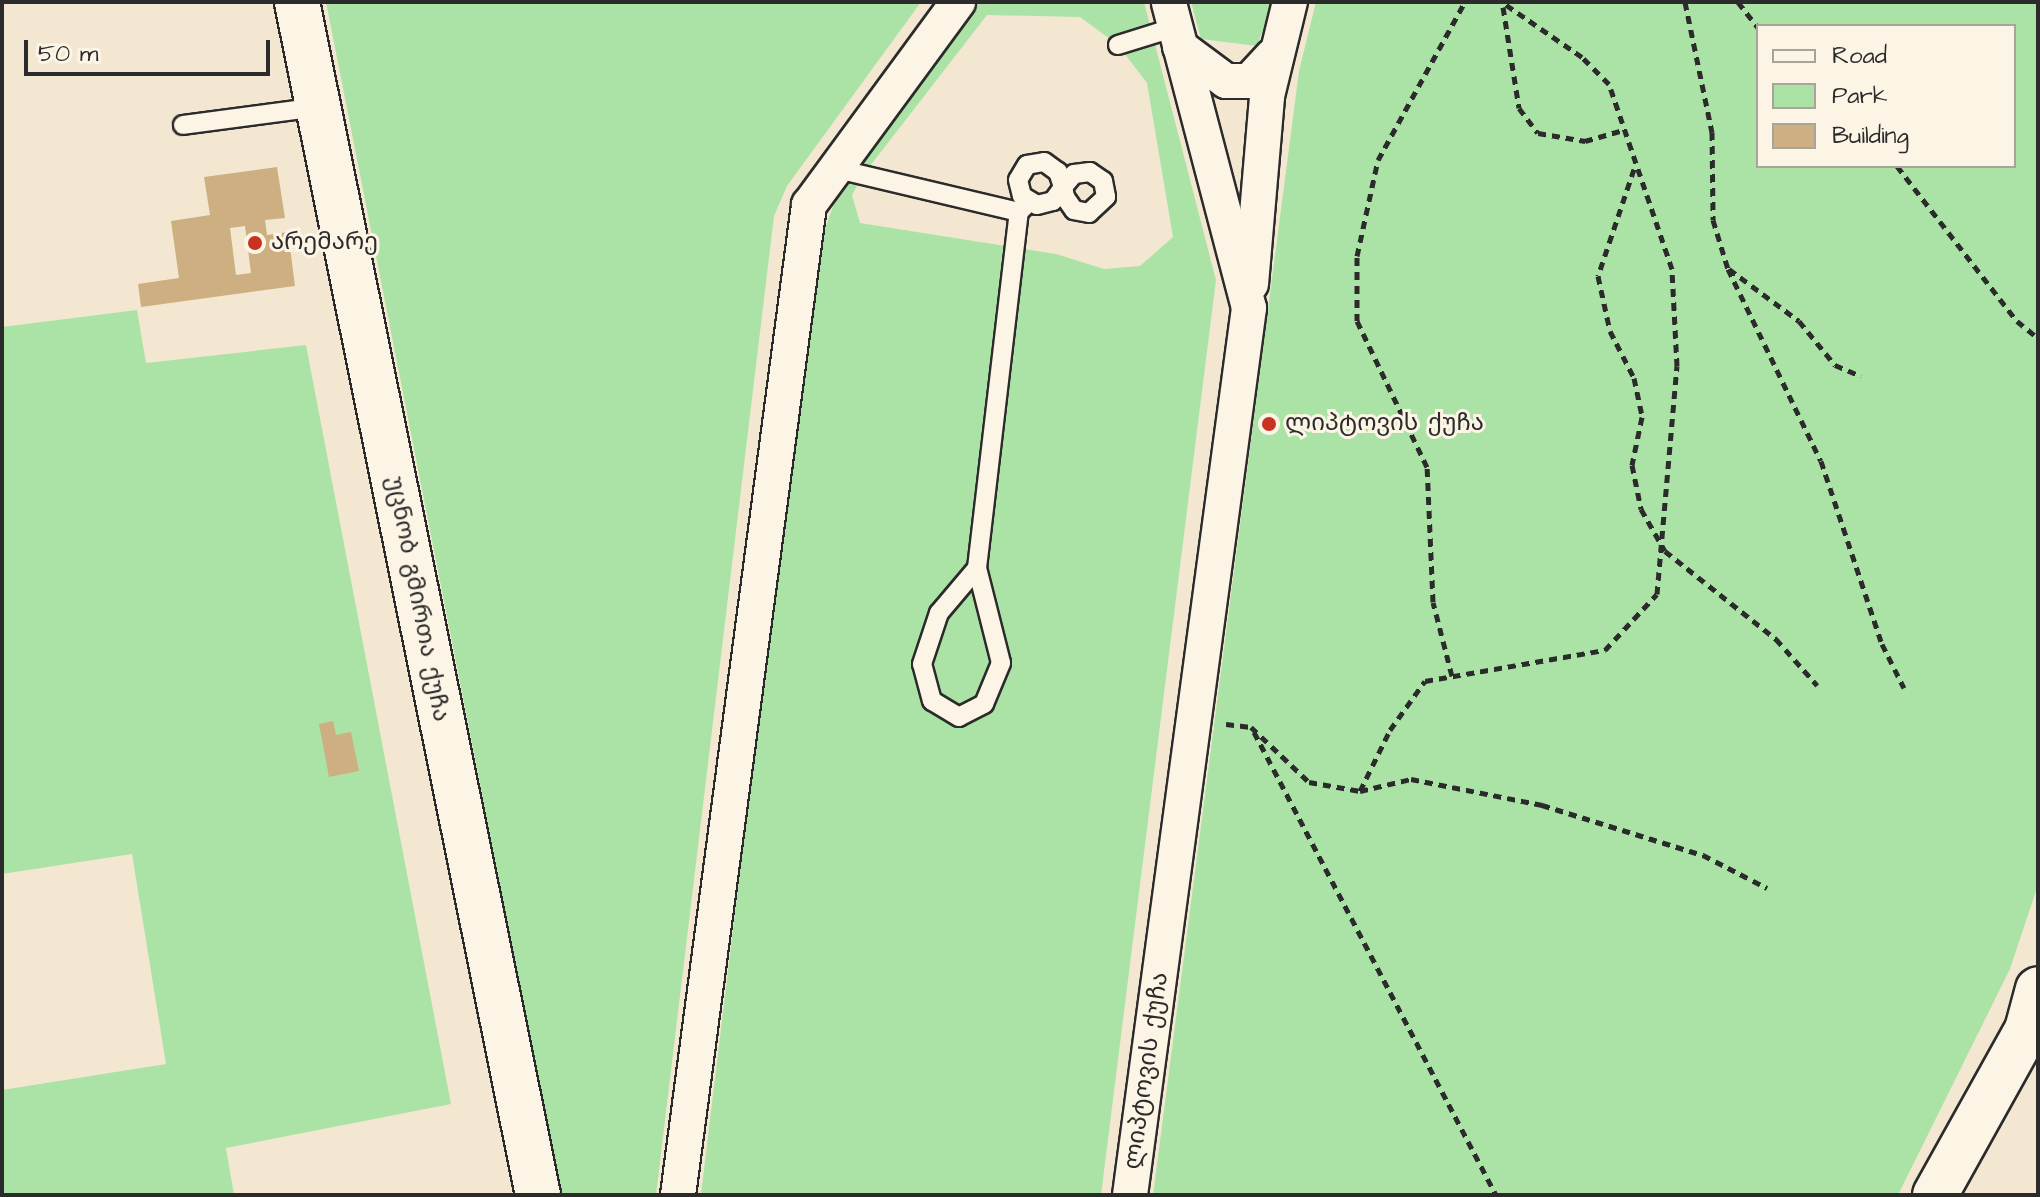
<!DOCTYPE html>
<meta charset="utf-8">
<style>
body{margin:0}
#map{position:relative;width:2040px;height:1197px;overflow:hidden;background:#f3e7d1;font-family:"Architects Daughter","Noto Sans Georgian",sans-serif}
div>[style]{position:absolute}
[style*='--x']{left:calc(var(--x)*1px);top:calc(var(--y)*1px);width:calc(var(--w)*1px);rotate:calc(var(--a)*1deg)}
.green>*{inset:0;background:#abe3a7}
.building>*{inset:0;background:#cdaf81}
.path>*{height:5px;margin-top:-2.5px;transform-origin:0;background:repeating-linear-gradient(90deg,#2b2b2b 0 8px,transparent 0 14px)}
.roads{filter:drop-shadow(2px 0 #2b2b2b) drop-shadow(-2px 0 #2b2b2b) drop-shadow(0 2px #2b2b2b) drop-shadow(0 -2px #2b2b2b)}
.lane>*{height:18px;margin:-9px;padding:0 9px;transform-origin:9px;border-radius:9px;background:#fcf5e5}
.street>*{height:34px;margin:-17px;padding:0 17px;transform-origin:17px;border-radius:17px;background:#fcf5e5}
.secondary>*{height:44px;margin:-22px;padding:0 22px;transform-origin:22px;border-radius:22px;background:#fcf5e5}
.dots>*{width:22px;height:22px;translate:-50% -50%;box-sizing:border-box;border:4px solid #fcf5e5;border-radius:50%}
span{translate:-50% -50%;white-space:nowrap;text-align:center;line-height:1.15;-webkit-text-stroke:6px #fcf5e5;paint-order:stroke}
.poi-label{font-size:24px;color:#2b2b2b}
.left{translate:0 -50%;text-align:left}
.street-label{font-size:24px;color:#2b2b2b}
.frame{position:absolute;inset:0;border:4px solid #2b2b2b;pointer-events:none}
.legend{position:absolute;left:1756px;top:24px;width:260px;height:144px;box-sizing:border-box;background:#fcf5e5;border:2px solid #a8a49b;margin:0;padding:10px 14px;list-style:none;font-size:24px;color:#2b2b2b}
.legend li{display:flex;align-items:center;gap:16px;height:40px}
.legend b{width:40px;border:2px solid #a8a49b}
.scale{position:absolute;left:24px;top:40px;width:246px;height:36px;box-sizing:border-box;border:4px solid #2b2b2b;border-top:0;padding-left:10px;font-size:24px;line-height:28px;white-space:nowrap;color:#2b2b2b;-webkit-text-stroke:6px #fcf5e5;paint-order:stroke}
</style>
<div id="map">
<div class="green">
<i style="clip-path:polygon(326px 2px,921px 2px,787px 186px,774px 216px,656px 1195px,561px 1195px)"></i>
<i style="clip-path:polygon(evenodd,981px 2px,1144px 2px,1216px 280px,1101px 1195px,701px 1194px,814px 259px,839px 190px,981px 2px,987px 15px,1080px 17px,1118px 45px,1147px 83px,1173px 237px,1140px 266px,1104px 269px,1056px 254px,860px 223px,852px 195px,863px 175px,987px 15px)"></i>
<i style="clip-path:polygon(1191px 2px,1273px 2px,1257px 46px,1201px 39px)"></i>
<i style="clip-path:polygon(evenodd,1316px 2px,2038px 2px,2038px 885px,2010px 969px,1898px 1195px,1153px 1195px,1299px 71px,1316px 2px,1758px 26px,2014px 26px,2014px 166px,1758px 166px,1758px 26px)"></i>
<i style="clip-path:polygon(137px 310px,146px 363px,306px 345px,451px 1104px,226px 1148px,234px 1195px,2px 1195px,2px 1090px,166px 1064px,132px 854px,2px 874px,2px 327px)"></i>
</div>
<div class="building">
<i style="clip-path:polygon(evenodd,277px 167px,285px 218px,265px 220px,267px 235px,288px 232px,295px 286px,141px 307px,138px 284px,179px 278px,171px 221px,210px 215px,204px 177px,277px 167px,245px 226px,251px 273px,236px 275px,230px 228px,245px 226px)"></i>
<i style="clip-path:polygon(333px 721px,336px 735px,351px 732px,359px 771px,329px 777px,319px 724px)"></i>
</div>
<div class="path">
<i style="--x:1685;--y:2;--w:133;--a:78.3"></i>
<i style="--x:1712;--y:132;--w:88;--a:89.3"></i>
<i style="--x:1713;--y:220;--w:51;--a:73"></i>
<i style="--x:1728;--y:269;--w:213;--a:64.2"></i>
<i style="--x:1821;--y:461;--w:193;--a:71.6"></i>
<i style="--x:1882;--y:644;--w:49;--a:63.4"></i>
<i style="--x:1738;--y:2;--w:33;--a:52"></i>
<i style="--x:1503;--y:7;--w:102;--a:81"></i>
<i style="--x:1519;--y:108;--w:31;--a:53"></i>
<i style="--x:1538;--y:133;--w:48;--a:9.7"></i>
<i style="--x:1585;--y:141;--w:40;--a:-16"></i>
<i style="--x:1897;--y:166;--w:196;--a:52.3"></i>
<i style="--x:2017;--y:321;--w:27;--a:39"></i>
<i style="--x:1634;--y:169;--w:113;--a:108.6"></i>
<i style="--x:1598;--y:276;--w:56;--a:77.7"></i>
<i style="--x:1610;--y:331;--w:53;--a:62.9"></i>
<i style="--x:1634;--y:378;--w:40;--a:78"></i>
<i style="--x:1642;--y:417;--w:49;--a:101.8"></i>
<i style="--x:1632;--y:465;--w:45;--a:78.4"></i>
<i style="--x:1641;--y:509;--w:48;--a:60.3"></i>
<i style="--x:1665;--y:551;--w:142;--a:38.4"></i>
<i style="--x:1776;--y:639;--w:62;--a:48.3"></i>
<i style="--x:1729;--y:269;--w:87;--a:36.6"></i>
<i style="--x:1799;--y:321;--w:57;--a:50.7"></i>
<i style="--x:1835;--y:365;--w:28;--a:23"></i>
<i style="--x:1452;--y:676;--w:76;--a:-104.4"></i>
<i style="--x:1433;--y:602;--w:135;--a:-92.5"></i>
<i style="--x:1427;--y:467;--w:162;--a:-115.6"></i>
<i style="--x:1357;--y:321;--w:65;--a:-90"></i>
<i style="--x:1357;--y:256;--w:98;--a:-77.7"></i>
<i style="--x:1378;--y:160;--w:180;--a:-61.2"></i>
<i style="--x:1226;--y:724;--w:25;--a:7"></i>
<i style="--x:1251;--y:727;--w:80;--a:43.5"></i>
<i style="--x:1309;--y:782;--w:52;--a:10"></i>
<i style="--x:1360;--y:791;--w:68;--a:-63.8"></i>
<i style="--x:1390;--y:730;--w:60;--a:-54.5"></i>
<i style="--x:1425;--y:681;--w:183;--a:-9.8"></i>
<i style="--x:1605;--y:650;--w:76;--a:-47.1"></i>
<i style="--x:1657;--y:594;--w:229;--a:-85"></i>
<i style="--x:1677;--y:366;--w:97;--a:-93"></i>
<i style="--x:1672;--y:269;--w:195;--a:-108.8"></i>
<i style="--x:1609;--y:84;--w:38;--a:-135"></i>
<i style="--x:1582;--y:57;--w:97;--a:-145.5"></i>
<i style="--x:1254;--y:732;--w:522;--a:62.4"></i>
<i style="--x:1360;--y:791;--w:52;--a:-13.2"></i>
<i style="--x:1411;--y:779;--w:134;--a:11.2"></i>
<i style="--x:1542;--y:805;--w:169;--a:17.3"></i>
<i style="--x:1703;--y:855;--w:72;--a:27.3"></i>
</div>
<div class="roads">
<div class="lane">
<i style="--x:1118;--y:45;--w:61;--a:-17.2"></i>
<i style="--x:183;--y:125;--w:136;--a:-7.6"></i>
<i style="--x:833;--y:168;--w:191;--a:13.3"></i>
<i style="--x:1063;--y:187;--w:17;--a:-50"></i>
<i style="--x:1074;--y:174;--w:16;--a:-7"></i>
<i style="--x:1090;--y:172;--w:16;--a:35"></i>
<i style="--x:1103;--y:181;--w:16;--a:79"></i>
<i style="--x:1106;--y:197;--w:23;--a:137"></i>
<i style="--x:1089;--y:213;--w:15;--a:-169"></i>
<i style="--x:1074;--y:210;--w:16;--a:-125"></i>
<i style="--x:1065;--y:197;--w:10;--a:-101"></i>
<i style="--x:1063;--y:187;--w:16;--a:-108"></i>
<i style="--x:1058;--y:172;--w:17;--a:-144"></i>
<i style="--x:1044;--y:162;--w:17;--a:170"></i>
<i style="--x:1027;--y:165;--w:17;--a:121"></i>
<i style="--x:1018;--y:180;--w:16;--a:76"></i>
<i style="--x:1022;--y:196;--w:17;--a:31"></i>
<i style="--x:1037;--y:205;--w:16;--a:-14"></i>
<i style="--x:1053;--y:201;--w:17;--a:-54"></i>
<i style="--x:977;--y:568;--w:98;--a:75.8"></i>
<i style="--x:1001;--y:663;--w:44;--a:112.5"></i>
<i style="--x:984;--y:704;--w:28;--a:153"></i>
<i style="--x:959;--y:717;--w:31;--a:-149"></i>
<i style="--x:932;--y:701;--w:38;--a:-105"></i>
<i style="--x:922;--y:664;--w:54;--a:-71.6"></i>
<i style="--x:939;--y:613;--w:59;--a:-49.8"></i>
<i style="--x:977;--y:568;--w:358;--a:-83.3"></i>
<i style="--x:1019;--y:212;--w:13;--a:-45"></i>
</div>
<div class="street">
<i style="--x:1180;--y:47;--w:57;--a:36.5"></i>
<i style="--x:1226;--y:81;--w:23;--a:0"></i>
<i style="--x:1249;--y:81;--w:35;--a:-47"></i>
<i style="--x:1251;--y:284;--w:189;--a:-85.1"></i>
<i style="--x:1267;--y:96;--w:97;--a:-76.3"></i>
<i style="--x:678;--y:1195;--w:999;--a:-82.46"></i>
<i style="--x:809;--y:205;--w:252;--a:-53.7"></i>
<i style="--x:1130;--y:1195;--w:895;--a:-82.36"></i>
<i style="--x:1249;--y:308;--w:316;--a:-104.7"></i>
</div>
<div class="secondary">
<i style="--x:297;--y:2;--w:1217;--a:78.58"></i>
<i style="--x:1935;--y:1195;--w:189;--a:-60.9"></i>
<i style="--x:2027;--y:1030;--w:42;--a:-75"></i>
</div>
</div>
<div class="dots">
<i style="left:255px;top:243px;background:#c8321e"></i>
<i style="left:1269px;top:424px;background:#c8321e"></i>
</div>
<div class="poi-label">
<span class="left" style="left:271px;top:243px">არემარე</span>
<span class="left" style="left:1285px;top:424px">ლიპტოვის ქუჩა</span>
</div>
<div class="street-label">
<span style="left:417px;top:599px;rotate:79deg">უცნობ გმირთა ქუჩა</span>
<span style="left:1147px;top:1071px;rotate:-82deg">ლიპტოვის ქუჩა</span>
</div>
<div class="frame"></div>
<ul class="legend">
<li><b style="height:10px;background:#fcf5e5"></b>Road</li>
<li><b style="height:22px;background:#abe3a7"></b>Park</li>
<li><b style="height:22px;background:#cdaf81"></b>Building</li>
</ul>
<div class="scale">50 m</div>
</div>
